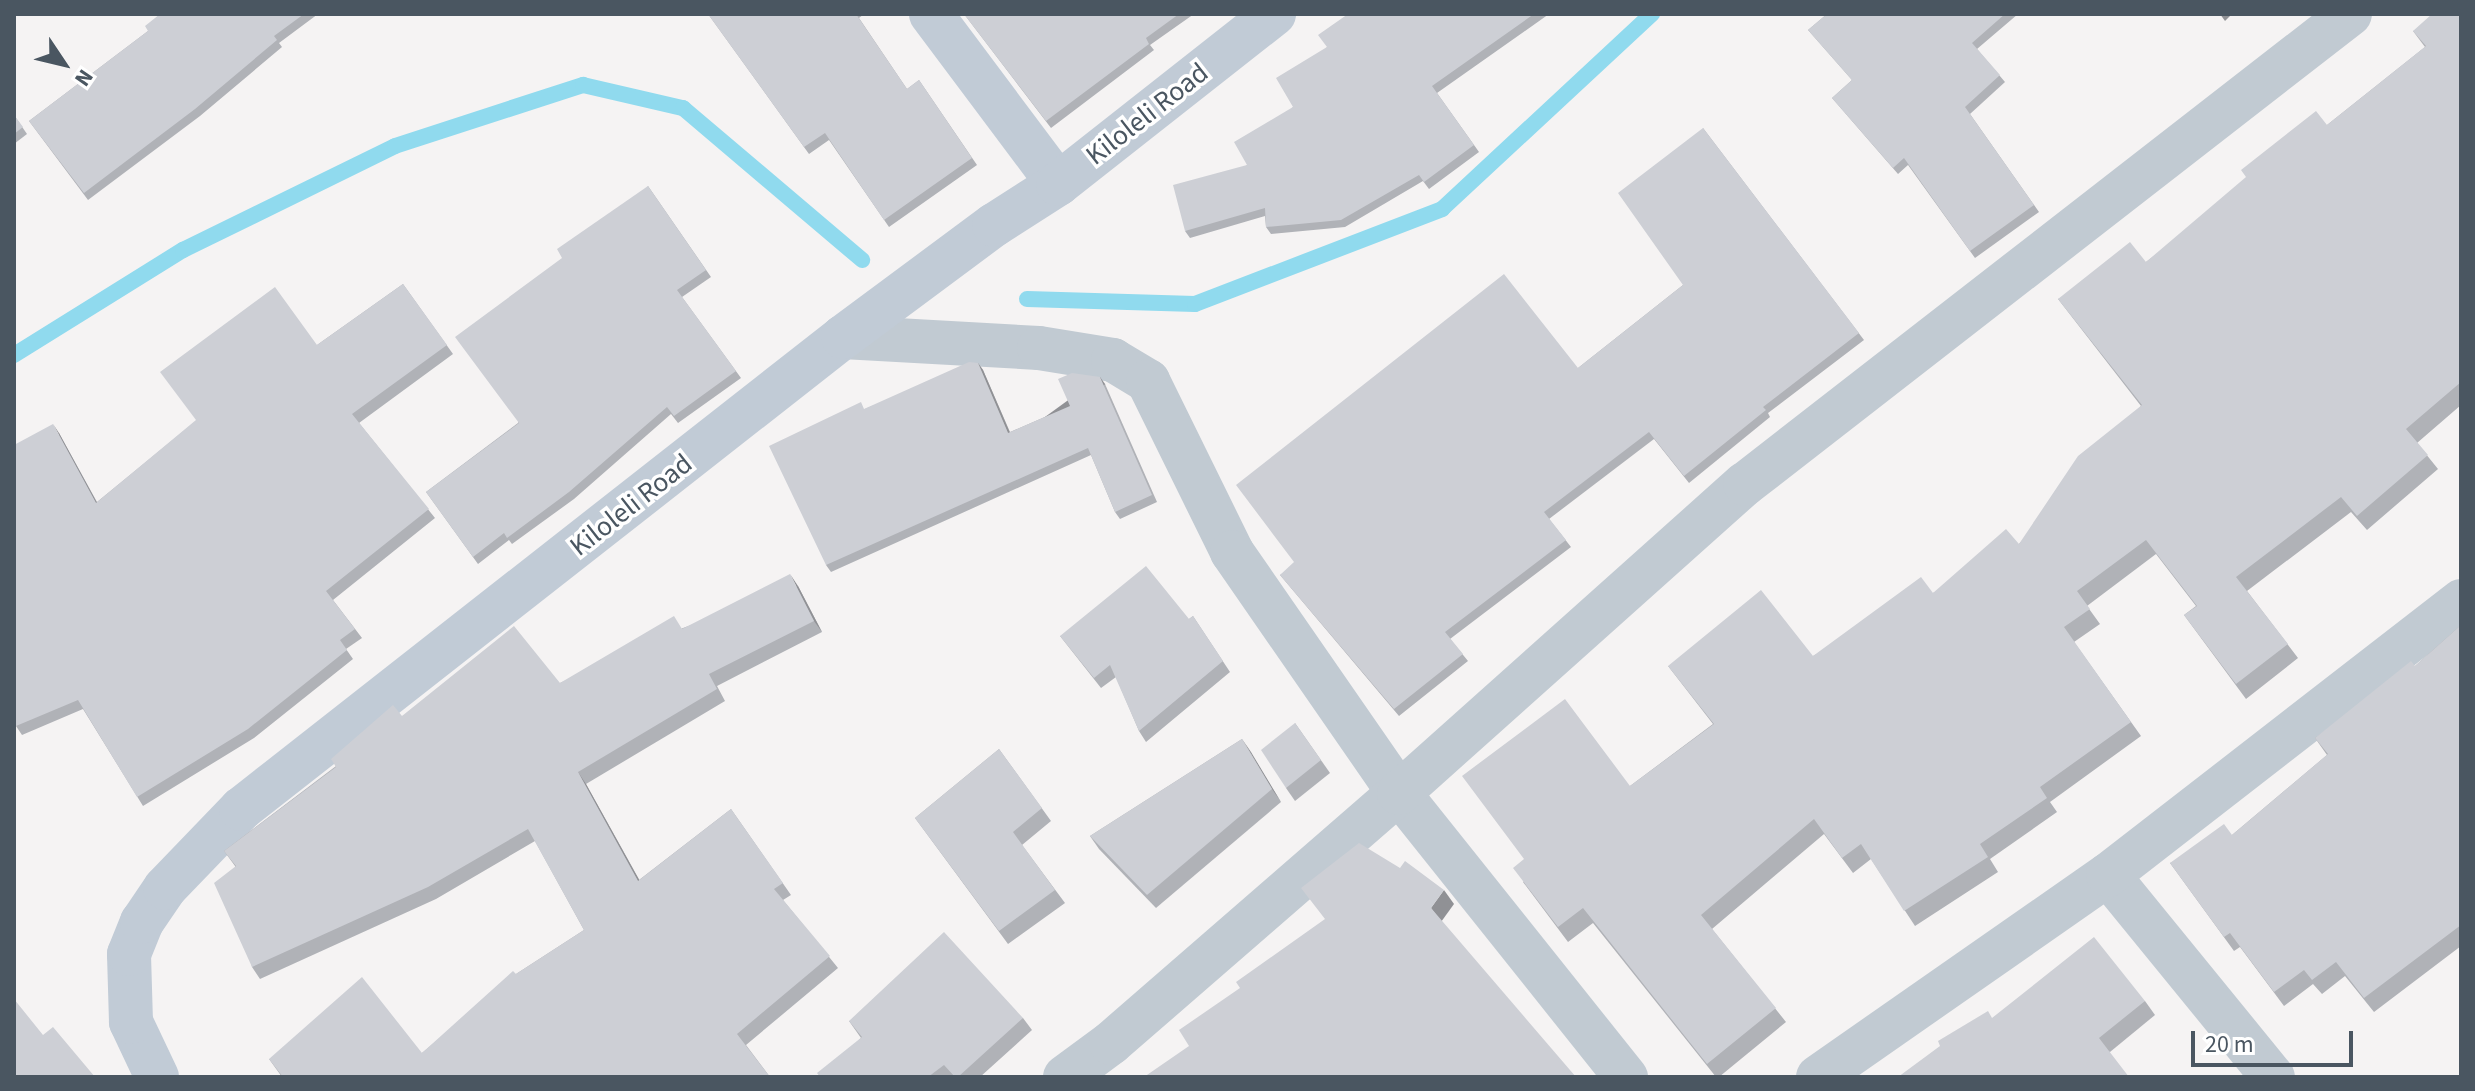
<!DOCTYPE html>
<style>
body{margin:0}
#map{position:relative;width:2475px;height:1091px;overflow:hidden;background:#f5f3f3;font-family:"Source Sans 3",sans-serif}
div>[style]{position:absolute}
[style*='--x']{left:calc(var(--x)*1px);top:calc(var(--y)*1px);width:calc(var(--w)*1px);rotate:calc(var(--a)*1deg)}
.stream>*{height:16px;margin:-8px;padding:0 8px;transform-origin:8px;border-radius:8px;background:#90daee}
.street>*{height:44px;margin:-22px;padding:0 22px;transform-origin:22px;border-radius:22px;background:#c1cad2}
.secondary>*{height:44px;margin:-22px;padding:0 22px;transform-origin:22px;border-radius:22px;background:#c1cbd6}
.wall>*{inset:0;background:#b0b2b7}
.shaded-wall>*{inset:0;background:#909195;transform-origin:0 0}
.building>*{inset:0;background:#cdcfd5}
span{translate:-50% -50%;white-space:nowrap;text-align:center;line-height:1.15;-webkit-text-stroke:7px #fff;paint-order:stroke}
.street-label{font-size:28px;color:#4a5661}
.frame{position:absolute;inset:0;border:16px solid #4a5661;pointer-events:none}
.north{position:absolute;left:24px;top:24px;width:80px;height:80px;-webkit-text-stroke:6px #fff;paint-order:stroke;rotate:125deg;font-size:22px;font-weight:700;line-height:32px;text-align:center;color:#4a5661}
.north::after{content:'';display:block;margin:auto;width:28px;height:36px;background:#4a5661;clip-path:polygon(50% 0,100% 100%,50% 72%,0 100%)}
.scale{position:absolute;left:2191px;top:1031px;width:162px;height:36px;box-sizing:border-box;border:4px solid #4a5661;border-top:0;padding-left:10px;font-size:24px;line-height:28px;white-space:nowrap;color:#4a5661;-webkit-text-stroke:6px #fff;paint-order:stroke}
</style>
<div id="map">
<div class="stream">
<i style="--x:1027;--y:299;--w:168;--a:1.7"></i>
<i style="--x:1195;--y:304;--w:265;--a:-21"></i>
<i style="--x:1442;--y:209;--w:287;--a:-42.9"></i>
<i style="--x:14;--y:355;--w:199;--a:-31.9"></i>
<i style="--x:183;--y:250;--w:236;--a:-26.1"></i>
<i style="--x:395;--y:146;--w:198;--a:-18"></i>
<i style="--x:583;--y:85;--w:103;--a:13"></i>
<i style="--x:683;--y:108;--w:235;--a:40.3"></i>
</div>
<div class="street">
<i style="--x:843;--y:337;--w:196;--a:3.2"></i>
<i style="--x:1039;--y:348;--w:75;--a:9.2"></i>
<i style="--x:1113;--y:360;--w:41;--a:31"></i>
<i style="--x:1148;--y:381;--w:191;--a:63.8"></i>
<i style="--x:1232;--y:552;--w:293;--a:55.3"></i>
<i style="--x:1399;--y:793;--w:364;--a:51.4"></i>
<i style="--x:2108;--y:875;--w:261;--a:50.8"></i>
<i style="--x:1065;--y:1077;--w:57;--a:-36.5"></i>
<i style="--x:1111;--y:1043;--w:381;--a:-41"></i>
<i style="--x:1399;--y:793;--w:464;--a:-41.8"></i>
<i style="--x:1745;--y:484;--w:766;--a:-37.84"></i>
<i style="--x:1818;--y:1077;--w:353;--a:-34.9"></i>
<i style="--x:2108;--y:875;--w:447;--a:-37.8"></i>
</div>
<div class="secondary">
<i style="--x:931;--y:14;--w:212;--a:53.2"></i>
<i style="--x:157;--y:1077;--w:61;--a:-115.3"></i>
<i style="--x:131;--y:1022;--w:68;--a:-91.7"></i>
<i style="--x:129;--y:954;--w:35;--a:-68"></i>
<i style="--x:142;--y:922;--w:41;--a:-55.9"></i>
<i style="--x:165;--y:888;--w:110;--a:-46.1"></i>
<i style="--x:241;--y:809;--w:765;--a:-38.1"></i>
<i style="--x:843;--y:337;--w:188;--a:-36.6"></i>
<i style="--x:994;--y:225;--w:76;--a:-32.6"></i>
<i style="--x:1058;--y:184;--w:275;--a:-38.2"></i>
</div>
<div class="wall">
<i style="clip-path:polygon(160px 14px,318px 14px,279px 43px,282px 47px,200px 116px,88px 200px,29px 121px,148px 31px)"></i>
<i style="clip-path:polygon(708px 14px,864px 14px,859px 18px,907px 89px,919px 80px,977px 165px,889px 227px,829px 140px,809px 154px)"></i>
<i style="clip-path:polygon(964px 14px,1194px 14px,1150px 45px,1154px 50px,1051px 128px)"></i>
<i style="clip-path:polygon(1348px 14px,1549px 14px,1437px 93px,1479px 152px,1429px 189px,1423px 181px,1345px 227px,1271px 234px,1266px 227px,1265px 216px,1190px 238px,1185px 231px,1247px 165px,1293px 107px,1327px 47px)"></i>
<i style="clip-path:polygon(1827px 14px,2018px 14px,1977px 49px,2005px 82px,1970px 114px,2039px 212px,1975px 258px,1908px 165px,1898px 174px,1832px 98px,1852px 80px,1808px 30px)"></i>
<i style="clip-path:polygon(2461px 14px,2461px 405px,2417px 443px,2438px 469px,2367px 530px,2351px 512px,2247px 591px,2298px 658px,2246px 699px,2184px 615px,2196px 606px,2156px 554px,2087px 606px,2100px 624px,2074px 642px,2141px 736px,2050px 802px,2057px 812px,1990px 859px,1998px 872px,1915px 926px,1871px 859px,1853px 873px,1824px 834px,1712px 929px,1786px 1022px,1719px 1077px,1716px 1077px,1593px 923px,1568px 942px,1523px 882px,1630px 786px,1713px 724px,1668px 666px,1813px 656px,1933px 593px,2019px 544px,2141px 406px,2058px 299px,2146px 262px,2327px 125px,2425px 47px,2413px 31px)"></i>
<i style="clip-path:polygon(14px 115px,27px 134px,14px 144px)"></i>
<i style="clip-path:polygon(1703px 128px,1864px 340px,1768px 413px,1770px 417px,1689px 483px,1654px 439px,1549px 519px,1571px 547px,1450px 639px,1468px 661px,1399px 716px,1280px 575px,1578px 368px,1683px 285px)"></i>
<i style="clip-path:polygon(648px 186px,711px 277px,682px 297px,741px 378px,678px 423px,671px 414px,574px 499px,512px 544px,509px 540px,478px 564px,426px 492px,518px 423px)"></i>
<i style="clip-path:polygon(403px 284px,453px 354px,359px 423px,435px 518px,333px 600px,362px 638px,346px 649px,353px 659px,254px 738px,143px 806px,83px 709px,22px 735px,16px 726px,59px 433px,97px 502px,196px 421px,317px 345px)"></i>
<i style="clip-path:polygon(978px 363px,983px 370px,1010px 432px,1070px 406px,1105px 384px,1157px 502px,1120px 519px,1115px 512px,1091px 455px,831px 572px,826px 565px,865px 409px)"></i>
<i style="clip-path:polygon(798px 586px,822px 632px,717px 686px,725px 701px,586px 784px,639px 880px,731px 809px,791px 895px,783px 900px,838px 968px,746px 1045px,770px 1077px,282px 1077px,269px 1059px,422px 1053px,516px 974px,584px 930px,535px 841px,436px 899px,260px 979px,252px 967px,235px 866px,224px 851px,402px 716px,560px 683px,683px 628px)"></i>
<i style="clip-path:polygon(1193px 616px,1230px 672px,1146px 742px,1139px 731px,1116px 677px,1101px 688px,1060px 636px,1189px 619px)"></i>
<i style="clip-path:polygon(2461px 625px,2461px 946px,2374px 1012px,2345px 976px,2322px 994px,2313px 984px,2284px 1006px,2240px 947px,2234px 951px,2170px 863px,2232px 835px,2327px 755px,2315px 738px,2415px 666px)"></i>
<i style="clip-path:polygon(1295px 723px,1330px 773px,1295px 801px,1286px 788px)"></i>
<i style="clip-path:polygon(1242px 739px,1281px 802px,1156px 908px,1099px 849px,1090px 836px)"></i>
<i style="clip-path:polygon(999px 749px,1051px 821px,1022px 845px,1065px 903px,1008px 944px,915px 818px)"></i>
<i style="clip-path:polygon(2145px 1001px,2155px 1015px,2110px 1052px,1993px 1018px)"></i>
<i style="clip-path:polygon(1023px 1018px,1032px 1030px,980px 1077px,820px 1077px,861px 1038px,849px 1021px)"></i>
</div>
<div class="shaded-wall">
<i style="clip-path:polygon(2220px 14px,2232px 14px,2225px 21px)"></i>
<i style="clip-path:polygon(978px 363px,983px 370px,1013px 440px,1008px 433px)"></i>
<i style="left:1100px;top:377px;width:9px;height:129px;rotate:54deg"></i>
<i style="clip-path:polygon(53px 424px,59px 433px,102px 512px,96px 503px)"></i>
<i style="clip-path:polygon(790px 574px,798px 586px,822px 632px,814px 621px)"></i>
<i style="clip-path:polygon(1242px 739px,1251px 752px,1281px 802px,1272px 789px)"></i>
<i style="clip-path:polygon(578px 772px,586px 784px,646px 892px,638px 881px)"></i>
<i style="clip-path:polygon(1444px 890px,1454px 904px,1441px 922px,1431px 908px)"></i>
</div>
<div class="building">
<i style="clip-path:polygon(160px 14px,304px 14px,274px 36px,277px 40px,195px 109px,84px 193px,29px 121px,148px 31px,145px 26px)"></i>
<i style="clip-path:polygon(708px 14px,856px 14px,907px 89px,919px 80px,972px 158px,884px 220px,825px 133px,804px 147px)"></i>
<i style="clip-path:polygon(964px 14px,1179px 14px,1146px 38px,1149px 44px,1046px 121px)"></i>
<i style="clip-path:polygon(1348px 14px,1534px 14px,1432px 86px,1474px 145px,1424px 182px,1419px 175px,1341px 220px,1266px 227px,1265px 208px,1185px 231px,1173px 185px,1247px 165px,1234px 142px,1293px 107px,1276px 78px,1327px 47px,1318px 35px)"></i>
<i style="clip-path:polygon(1827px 14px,2005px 14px,1972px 43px,2000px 75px,1965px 107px,2034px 205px,1970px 251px,1904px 158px,1893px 168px,1832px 98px,1852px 80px,1808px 30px)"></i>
<i style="clip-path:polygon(2432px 14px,2461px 14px,2461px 382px,2406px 429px,2428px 455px,2357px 516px,2341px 497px,2236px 577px,2288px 644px,2236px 684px,2184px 615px,2197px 606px,2146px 540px,2077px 591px,2090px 609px,2064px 627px,2131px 722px,2040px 787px,2047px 798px,1980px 844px,1988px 857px,1904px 911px,1861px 844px,1842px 858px,1814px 819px,1701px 915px,1776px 1008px,1707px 1064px,1583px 908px,1558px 927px,1513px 868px,1524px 859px,1462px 776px,1565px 699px,1630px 786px,1714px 724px,1668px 666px,1761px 590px,1813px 656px,1921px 577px,1933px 593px,2006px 529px,2019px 544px,2078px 456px,2142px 405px,2058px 299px,2130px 242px,2146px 262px,2246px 177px,2241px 170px,2316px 111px,2327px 125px,2426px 46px,2413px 31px)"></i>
<i style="clip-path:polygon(14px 115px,23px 127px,14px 134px)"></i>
<i style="clip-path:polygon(1703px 128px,1859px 333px,1763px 407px,1766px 410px,1684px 476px,1649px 432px,1544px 512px,1566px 540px,1445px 632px,1463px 654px,1394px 709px,1280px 575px,1294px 562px,1236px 485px,1504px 274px,1578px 368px,1683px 285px,1618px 193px)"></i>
<i style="clip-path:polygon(648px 186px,706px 270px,677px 290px,736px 371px,674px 416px,667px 407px,569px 492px,507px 538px,504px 533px,473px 557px,426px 492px,519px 423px,455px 337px,562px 258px,557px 249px)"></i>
<i style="clip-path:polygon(403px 284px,447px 345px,352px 414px,429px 509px,326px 591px,355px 629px,340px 640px,347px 650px,248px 729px,137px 797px,78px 700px,16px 726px,14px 721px,14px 445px,53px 424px,96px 503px,196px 420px,160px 372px,275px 287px,317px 345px)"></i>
<i style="clip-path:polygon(969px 362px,978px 363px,1008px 433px,1070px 406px,1058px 379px,1072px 373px,1100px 377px,1152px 495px,1115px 512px,1088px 448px,826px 565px,769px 446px,861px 402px,864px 409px)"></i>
<i style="clip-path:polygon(1146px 566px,1189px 619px,1193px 616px,1223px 661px,1139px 731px,1110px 665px,1094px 678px,1060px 636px)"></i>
<i style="clip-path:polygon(790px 574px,814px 621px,709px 674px,717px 689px,578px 772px,638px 881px,731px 809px,783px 883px,774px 889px,830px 956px,737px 1034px,770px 1077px,283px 1077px,269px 1059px,362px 977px,422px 1053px,513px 971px,516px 974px,584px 930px,528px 829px,428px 887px,252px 967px,214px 883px,236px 866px,224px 851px,336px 767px,331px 759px,393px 705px,402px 716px,514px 626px,560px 683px,674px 616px,682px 629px)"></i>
<i style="clip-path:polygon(2461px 625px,2461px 925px,2364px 998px,2336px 962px,2312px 980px,2304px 970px,2274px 992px,2230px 933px,2224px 937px,2170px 863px,2224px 824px,2232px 835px,2328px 754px,2315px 738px,2411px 661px,2415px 666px)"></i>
<i style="clip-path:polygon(1295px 723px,1321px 760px,1286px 788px,1261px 750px)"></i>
<i style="clip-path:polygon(1242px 739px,1272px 789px,1147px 895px,1090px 836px)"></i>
<i style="clip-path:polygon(999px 749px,1042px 808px,1013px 832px,1055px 890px,999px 931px,915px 818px)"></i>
<i style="clip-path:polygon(1359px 843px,1400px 868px,1405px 861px,1444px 890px,1431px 908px,1576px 1077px,1144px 1077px,1189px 1046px,1179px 1030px,1240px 988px,1236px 982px,1325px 919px,1301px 888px)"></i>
<i style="clip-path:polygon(944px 932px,1023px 1018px,958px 1077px,955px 1077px,944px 1065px,928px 1077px,820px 1077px,817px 1073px,862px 1037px,849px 1021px)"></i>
<i style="clip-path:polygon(2094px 937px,2145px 1001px,2099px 1038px,2129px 1077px,1898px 1077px,1940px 1046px,1938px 1041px,1988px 1011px,1992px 1018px)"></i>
<i style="clip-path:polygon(14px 999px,43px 1035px,53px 1027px,95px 1077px,14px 1077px)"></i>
</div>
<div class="street-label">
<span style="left:1147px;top:114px;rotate:-38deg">Kiloleli Road</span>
<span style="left:631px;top:505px;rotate:-38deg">Kiloleli Road</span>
</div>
<div class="frame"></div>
<div class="north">N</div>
<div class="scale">20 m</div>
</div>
